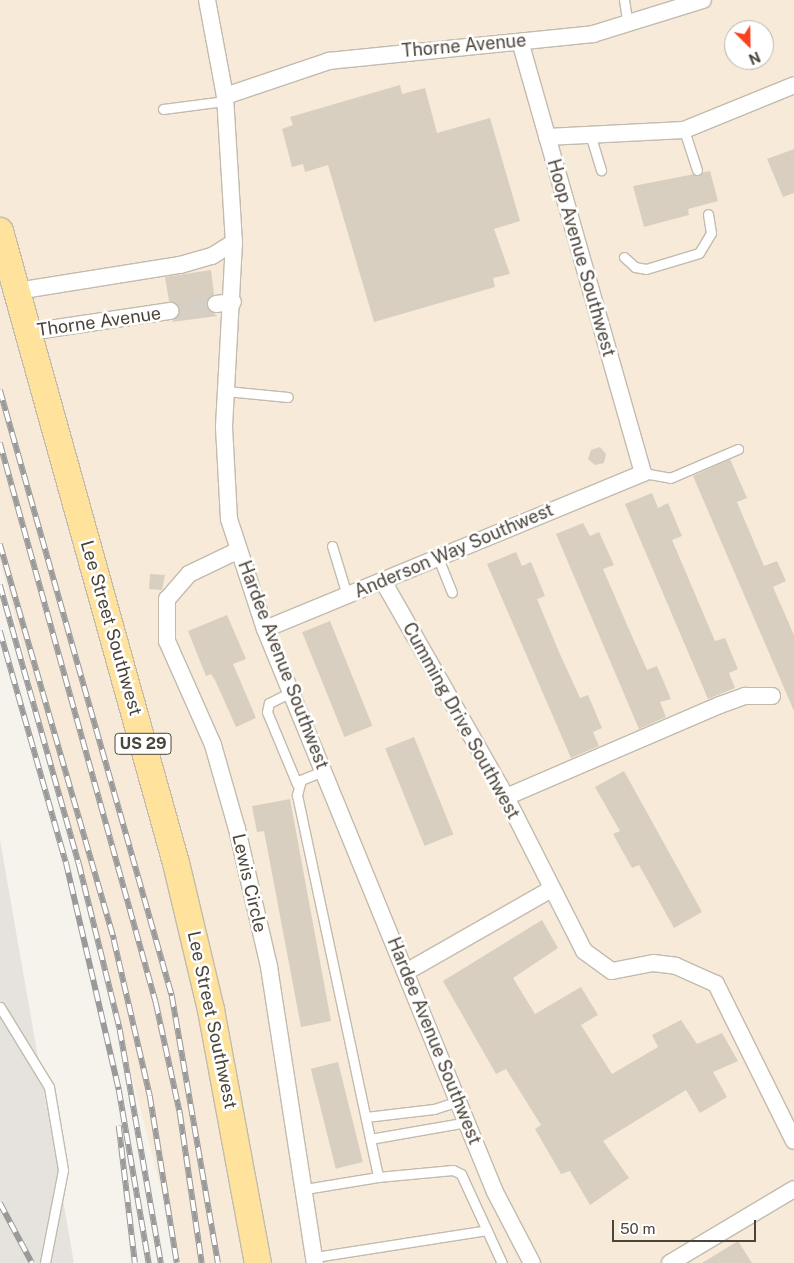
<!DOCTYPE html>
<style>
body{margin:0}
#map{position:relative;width:794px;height:1263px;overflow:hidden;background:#f6f3ec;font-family:"Public Sans",sans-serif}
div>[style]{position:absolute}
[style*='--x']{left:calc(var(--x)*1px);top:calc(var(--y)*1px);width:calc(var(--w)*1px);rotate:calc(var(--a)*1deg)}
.commercial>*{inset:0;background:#f7ead8}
.industrial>*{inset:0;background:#e6e2dd}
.building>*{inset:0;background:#d8cfc1;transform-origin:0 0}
.street-tunnel>*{height:16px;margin-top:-8px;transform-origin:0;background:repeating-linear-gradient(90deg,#d4d0c8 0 16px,transparent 0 24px)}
.roads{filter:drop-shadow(1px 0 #c2bbae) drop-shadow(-1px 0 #c2bbae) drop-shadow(0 1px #c2bbae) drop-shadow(0 -1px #c2bbae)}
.lane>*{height:9px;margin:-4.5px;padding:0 4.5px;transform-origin:4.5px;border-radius:4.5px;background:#fff}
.street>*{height:16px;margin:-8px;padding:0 8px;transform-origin:8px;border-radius:8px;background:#fff}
.primary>*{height:26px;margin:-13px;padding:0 13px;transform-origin:13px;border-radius:13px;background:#ffe39c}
.rail>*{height:5.5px;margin-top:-2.75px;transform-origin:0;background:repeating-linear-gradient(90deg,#fff 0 11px,#9a9a9a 0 22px);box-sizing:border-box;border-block:1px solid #9a9a9a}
span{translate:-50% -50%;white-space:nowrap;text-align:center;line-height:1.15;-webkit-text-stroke:5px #fff;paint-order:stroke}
.shield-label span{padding:1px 4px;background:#fff;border:1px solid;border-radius:4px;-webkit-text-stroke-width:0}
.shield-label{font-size:16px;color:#4b4439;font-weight:700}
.street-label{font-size:18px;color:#4b4439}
.north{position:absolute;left:724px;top:20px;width:50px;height:50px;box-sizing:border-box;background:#fff;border:1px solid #b7b4b0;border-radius:50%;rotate:157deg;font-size:14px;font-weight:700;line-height:20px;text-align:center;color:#4b4439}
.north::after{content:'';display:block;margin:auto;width:18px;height:22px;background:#fc3f1d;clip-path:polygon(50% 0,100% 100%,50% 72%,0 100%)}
.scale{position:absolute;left:612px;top:1220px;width:144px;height:22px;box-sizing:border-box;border:2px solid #4b4439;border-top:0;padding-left:6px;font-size:15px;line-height:18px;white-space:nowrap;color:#4b4439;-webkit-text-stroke:4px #fff;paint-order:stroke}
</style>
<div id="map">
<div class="commercial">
<i style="clip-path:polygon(evenodd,0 0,794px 0,794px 1263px,180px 1263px,0 561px,0 0,734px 30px,764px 30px,764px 60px,734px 60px,734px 30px)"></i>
</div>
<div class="industrial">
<i style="clip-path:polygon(0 840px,74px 1263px,0 1263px)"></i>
</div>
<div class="building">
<i style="clip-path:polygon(400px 85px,402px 94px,425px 88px,437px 133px,490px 118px,520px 221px,494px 229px,510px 274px,493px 278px,495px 287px,374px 322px,328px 165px,305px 172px,303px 164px,292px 167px,282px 129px,293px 125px,290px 117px)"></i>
<i style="clip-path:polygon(794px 149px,794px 193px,783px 197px,767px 159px)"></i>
<i style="clip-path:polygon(710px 171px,718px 201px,688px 209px,689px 215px,644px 227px,633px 186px)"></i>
<i style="clip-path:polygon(211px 270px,214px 294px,206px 306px,217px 316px,172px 322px,180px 310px,169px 301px,165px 277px)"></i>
<i style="clip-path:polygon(600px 447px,606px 454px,604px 463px,595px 465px,588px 459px,591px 450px)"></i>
<i style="clip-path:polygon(730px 459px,747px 498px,737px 502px,764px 566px,777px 561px,786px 581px,773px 587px,794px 635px,794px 711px,693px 476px)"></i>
<i style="clip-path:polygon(652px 493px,658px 508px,668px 503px,682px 536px,672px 540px,695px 594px,715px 641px,725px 638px,738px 669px,729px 673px,735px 688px,708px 699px,625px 504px)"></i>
<i style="clip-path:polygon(583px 523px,590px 536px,599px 532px,614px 565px,603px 569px,631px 634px,647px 670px,657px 666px,671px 699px,660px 702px,666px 717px,639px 729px,556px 534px)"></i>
<i style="clip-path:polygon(516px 552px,522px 566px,531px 562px,545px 596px,537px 599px,559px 652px,580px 698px,588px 695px,602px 728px,593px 732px,599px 746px,571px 758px,487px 564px)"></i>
<i style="clip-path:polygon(150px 574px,165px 575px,162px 590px,149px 589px)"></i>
<i style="clip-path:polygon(227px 615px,246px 659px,233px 664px,256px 718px,236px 727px,215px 680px,211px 674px,206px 676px,188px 631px)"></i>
<i style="left:330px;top:621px;width:113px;height:30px;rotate:68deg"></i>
<i style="left:414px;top:737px;width:105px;height:31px;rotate:68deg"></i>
<i style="clip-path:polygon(624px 771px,702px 912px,674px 928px,639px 865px,632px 868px,613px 834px,620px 831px,595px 787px)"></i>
<i style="clip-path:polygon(290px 799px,331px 1021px,301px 1027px,264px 831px,257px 832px,252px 806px)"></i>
<i style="clip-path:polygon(542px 920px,558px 948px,513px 978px,535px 1014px,581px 987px,598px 1015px,581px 1025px,612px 1074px,658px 1047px,652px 1035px,681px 1020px,697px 1044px,722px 1033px,738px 1061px,713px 1072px,727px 1097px,700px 1113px,686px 1090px,603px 1141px,629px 1178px,590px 1205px,570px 1171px,561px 1174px,535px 1129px,541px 1125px,506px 1069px,496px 1074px,443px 981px)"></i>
<i style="left:338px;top:1062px;width:103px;height:28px;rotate:76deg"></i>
<i style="clip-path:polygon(738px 1241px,752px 1263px,702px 1263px)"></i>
</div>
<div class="street-tunnel">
<i style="--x:170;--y:311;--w:47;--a:-8.7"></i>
</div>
<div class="roads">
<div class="lane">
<i style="--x:624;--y:0;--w:25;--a:81"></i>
<i style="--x:163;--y:109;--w:63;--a:-7.4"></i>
<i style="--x:684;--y:130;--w:42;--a:72"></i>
<i style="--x:590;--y:134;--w:38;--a:73"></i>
<i style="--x:624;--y:257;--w:15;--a:42"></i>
<i style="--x:635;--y:267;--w:11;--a:10"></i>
<i style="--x:646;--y:269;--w:55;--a:-16.8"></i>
<i style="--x:699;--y:253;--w:23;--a:-59"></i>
<i style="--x:711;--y:233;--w:19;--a:-99"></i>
<i style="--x:226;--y:391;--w:62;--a:5.5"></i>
<i style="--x:643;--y:473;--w:27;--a:10"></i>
<i style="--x:670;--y:478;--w:74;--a:-23.1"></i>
<i style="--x:332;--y:546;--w:51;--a:73"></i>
<i style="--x:438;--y:558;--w:37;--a:68"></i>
<i style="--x:291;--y:692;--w:25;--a:153"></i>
<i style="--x:269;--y:703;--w:9;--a:103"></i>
<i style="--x:267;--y:712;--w:78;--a:67.4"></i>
<i style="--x:323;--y:771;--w:24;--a:158"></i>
<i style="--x:301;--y:780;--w:16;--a:105"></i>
<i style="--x:297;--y:795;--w:390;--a:78"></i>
<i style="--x:378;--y:1177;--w:75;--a:-5.3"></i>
<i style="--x:453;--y:1170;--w:9;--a:27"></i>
<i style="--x:461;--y:1174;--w:98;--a:65.3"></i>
<i style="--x:0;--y:1007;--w:94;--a:58.5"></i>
<i style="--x:49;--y:1087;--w:84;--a:80.4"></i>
<i style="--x:63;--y:1170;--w:95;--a:101"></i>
<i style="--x:366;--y:1117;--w:68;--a:-6.7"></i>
<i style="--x:434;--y:1109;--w:25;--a:-18"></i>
<i style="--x:370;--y:1139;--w:98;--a:-9.9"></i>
<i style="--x:305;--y:1189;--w:74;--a:-9.3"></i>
<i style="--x:315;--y:1257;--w:174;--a:-8.9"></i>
</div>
<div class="street">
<i style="--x:207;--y:0;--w:98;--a:79.4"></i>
<i style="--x:225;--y:96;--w:146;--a:86.5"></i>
<i style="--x:234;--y:242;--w:185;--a:93.1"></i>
<i style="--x:224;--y:427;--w:92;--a:86.9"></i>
<i style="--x:229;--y:519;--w:116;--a:71.9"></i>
<i style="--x:265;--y:629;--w:608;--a:67.78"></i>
<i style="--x:495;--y:1192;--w:80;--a:62.5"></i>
<i style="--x:225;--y:96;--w:110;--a:-18.6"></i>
<i style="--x:329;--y:61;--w:265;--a:-5.8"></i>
<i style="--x:593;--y:34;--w:115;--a:-17.2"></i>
<i style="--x:547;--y:137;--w:137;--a:-2.9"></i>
<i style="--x:684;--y:130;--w:119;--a:-22.2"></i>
<i style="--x:17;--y:291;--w:165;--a:-9.1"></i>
<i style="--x:180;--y:265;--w:33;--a:-16"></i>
<i style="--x:212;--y:256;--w:26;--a:-32"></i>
<i style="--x:216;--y:304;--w:17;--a:-7"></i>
<i style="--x:29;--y:332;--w:143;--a:-8.5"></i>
<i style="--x:239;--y:550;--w:55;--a:154.4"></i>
<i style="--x:189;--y:574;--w:33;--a:131"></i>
<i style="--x:167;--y:599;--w:42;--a:90"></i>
<i style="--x:167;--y:641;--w:114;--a:66.1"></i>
<i style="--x:213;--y:745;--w:87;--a:74.1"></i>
<i style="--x:237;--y:829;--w:142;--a:76.9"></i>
<i style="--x:269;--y:967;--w:300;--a:81.2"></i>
<i style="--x:383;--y:581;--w:249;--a:60.3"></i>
<i style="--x:506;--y:797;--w:173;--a:63.1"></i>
<i style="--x:584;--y:951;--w:34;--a:36"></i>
<i style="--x:612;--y:971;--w:42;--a:-11"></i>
<i style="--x:653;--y:963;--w:23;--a:7"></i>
<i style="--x:676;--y:966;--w:44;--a:24.2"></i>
<i style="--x:716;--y:984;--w:175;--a:63.6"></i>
<i style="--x:265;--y:629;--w:409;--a:-22.4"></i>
<i style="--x:643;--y:473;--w:448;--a:-105.9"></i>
<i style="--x:506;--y:797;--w:233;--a:-23.3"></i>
<i style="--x:720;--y:705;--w:27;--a:-20"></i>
<i style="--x:745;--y:696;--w:27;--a:0"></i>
<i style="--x:406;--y:972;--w:166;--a:-29.7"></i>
<i style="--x:670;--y:1263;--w:144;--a:-30.8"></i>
</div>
<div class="primary">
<i style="--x:0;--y:231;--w:656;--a:74.44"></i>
<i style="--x:176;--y:863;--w:151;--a:76.6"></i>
<i style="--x:211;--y:1010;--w:257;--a:79.5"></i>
</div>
</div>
<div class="rail">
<i style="--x:0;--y:390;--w:630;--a:74.15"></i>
<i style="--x:172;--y:996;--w:271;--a:80.2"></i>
<i style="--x:0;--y:443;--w:581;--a:74.43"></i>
<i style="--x:156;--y:1003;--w:113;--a:77.7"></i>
<i style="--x:180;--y:1113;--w:152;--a:81.7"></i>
<i style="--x:0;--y:544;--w:412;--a:73.9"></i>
<i style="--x:114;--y:940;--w:160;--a:77"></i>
<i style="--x:150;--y:1096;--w:169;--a:80.8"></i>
<i style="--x:0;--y:585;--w:290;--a:74.2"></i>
<i style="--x:79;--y:864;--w:171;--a:76.1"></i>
<i style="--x:120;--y:1030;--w:237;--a:80"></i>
<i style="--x:0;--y:631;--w:240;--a:74.1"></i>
<i style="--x:66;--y:862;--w:234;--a:76.9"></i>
<i style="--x:119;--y:1090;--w:176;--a:80.2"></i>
<i style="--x:119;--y:1126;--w:138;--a:83.3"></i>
<i style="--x:0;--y:1203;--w:68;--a:61.9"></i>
</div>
<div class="shield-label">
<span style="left:143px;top:744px">US 29</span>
</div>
<div class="street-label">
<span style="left:464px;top:46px;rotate:-5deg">Thorne Avenue</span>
<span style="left:581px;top:258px;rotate:74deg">Hoop Avenue Southwest</span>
<span style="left:99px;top:322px;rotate:-8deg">Thorne Avenue</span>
<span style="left:454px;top:551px;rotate:-23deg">Anderson Way Southwest</span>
<span style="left:111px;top:628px;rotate:74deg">Lee Street Southwest</span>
<span style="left:283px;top:665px;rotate:69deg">Hardee Avenue Southwest</span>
<span style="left:461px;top:721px;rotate:61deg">Cumming Drive Southwest</span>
<span style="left:249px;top:883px;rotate:77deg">Lewis Circle</span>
<span style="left:212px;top:1020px;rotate:78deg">Lee Street Southwest</span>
<span style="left:434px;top:1041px;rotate:68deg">Hardee Avenue Southwest</span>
</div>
<div class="north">N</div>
<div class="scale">50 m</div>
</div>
